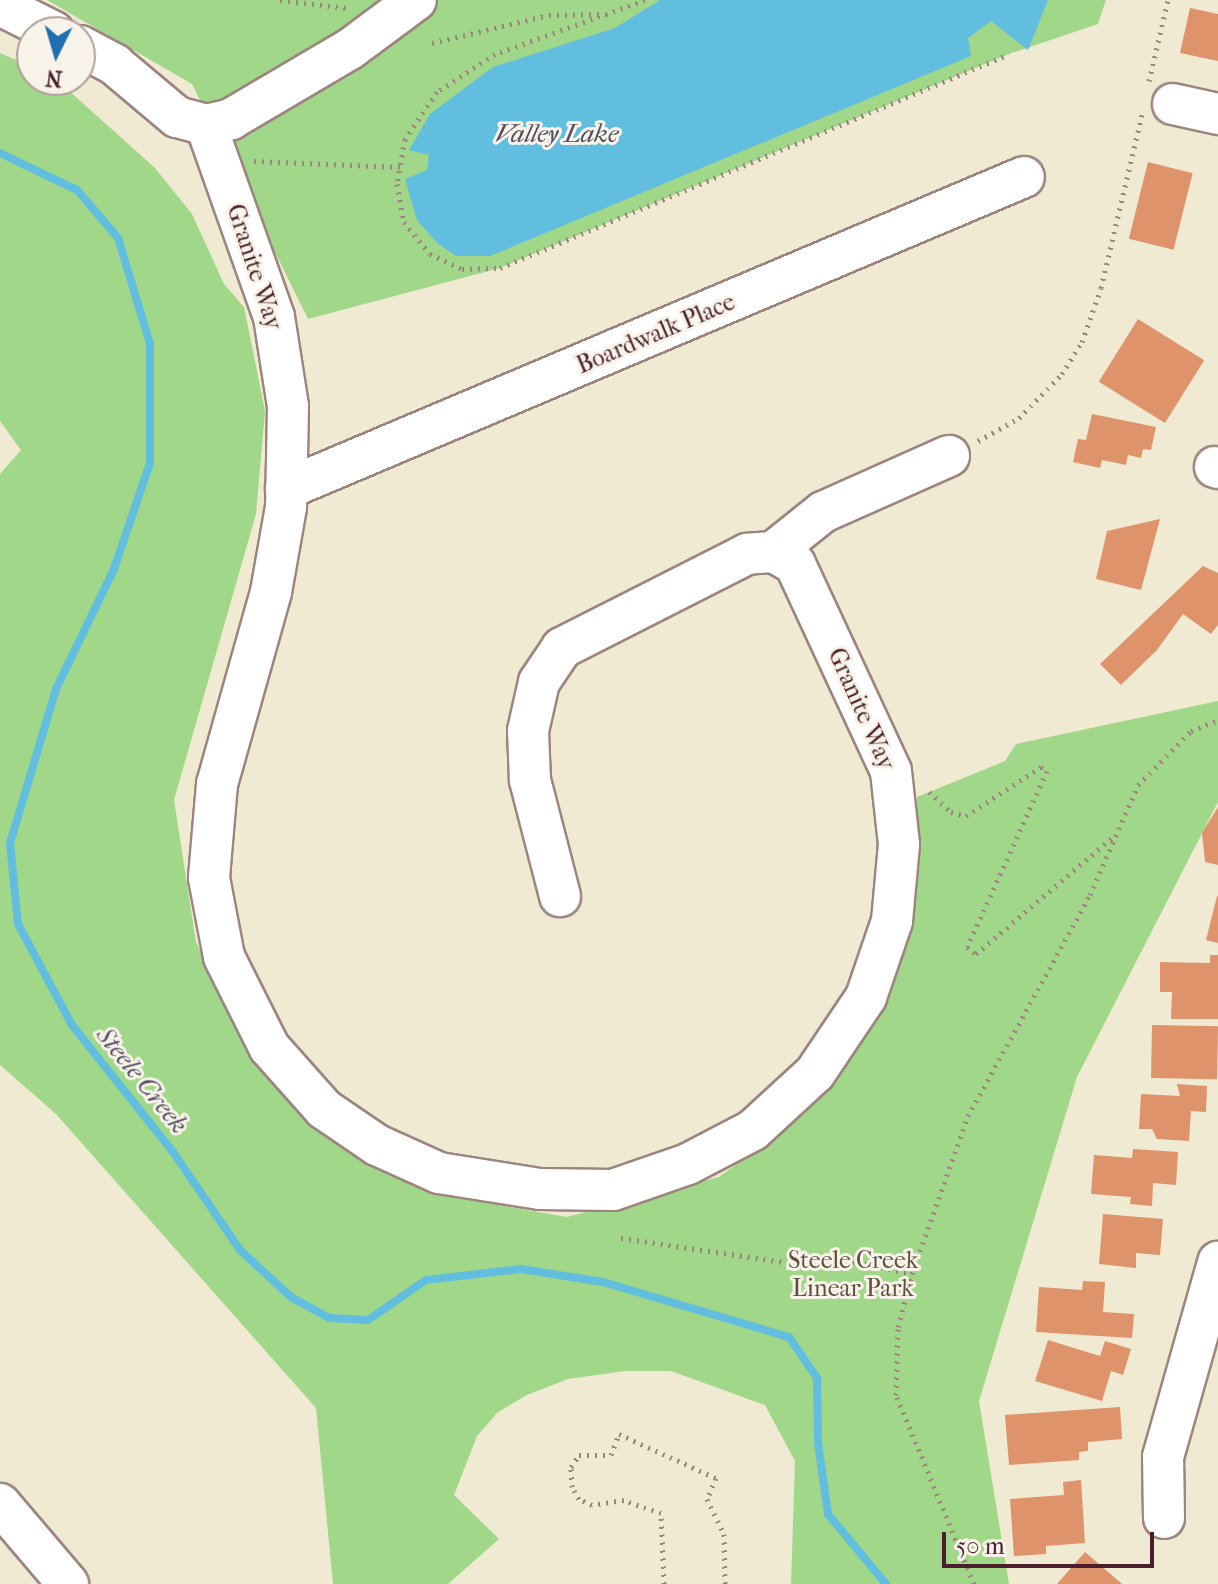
<!DOCTYPE html>
<style>
body{margin:0}
#map{position:relative;width:1218px;height:1584px;overflow:hidden;background:#f0ead3;font-family:"IM FELL French Canon",serif}
div>[style]{position:absolute}
[style*='--x']{left:calc(var(--x)*1px);top:calc(var(--y)*1px);width:calc(var(--w)*1px);rotate:calc(var(--a)*1deg)}
.green>*{inset:0;background:#a0d788}
.water>*{inset:0;background:#61bedf}
.stream>*{height:8px;margin:-4px;padding:0 4px;transform-origin:4px;border-radius:4px;background:#61bedf}
.building>*{inset:0;background:#de936b;transform-origin:0 0}
.path>*{height:5px;margin-top:-2.5px;transform-origin:0;background:repeating-linear-gradient(90deg,#9d847f 0 2px,transparent 0 8px)}
.roads{filter:drop-shadow(2px 0 #9d847f) drop-shadow(-2px 0 #9d847f) drop-shadow(0 2px #9d847f) drop-shadow(0 -2px #9d847f)}
.minor>*{height:40px;margin:-20px;padding:0 20px;transform-origin:20px;border-radius:20px;background:#fff}
span{translate:-50% -50%;white-space:nowrap;text-align:center;line-height:1.15;-webkit-text-stroke:6px #f7f3e8;paint-order:stroke}
.street-label{font-size:24px;color:#4a1f2b}
.park-label{font-size:24px;color:#604d42}
.water-label{font-size:26px;color:#514f61;font-style:italic}
.north{position:absolute;left:16px;top:16px;width:80px;height:80px;box-sizing:border-box;background:#f7f3e8;border:2px solid #b29e9c;border-radius:50%;rotate:185deg;font-size:22px;font-weight:700;line-height:32px;text-align:center;color:#4a1f2b}
.north::after{content:'';display:block;margin:auto;width:28px;height:36px;background:#1f6fb2;clip-path:polygon(50% 0,100% 100%,50% 72%,0 100%)}
.scale{position:absolute;left:942px;top:1532px;width:212px;height:36px;box-sizing:border-box;border:4px solid #4a1f2b;border-top:0;padding-left:10px;font-size:24px;line-height:28px;white-space:nowrap;color:#4a1f2b;-webkit-text-stroke:6px #f7f3e8;paint-order:stroke}
</style>
<div id="map">
<div class="green">
<i style="clip-path:polygon(47px 0,1106px 0,1098px 24px,1009px 54px,500px 268px,308px 319px,192px 84px)"></i>
<i style="clip-path:polygon(0 53px,32px 67px,32px 80px,57px 80px,155px 168px,192px 214px,224px 284px,244px 307px,265px 411px,256px 514px,174px 800px,196px 942px,250px 1049px,334px 1135px,447px 1196px,567px 1217px,719px 1177px,805px 1113px,871px 1021px,911px 902px,917px 797px,1005px 761px,1016px 744px,1218px 701px,1218px 802px,1077px 1077px,979px 1401px,1009px 1584px,791px 1584px,795px 1461px,765px 1405px,671px 1371px,625px 1371px,568px 1379px,527px 1395px,498px 1412px,477px 1436px,454px 1495px,499px 1539px,448px 1584px,333px 1584px,316px 1408px,56px 1114px,0 1065px,0 474px,21px 450px,0 421px)"></i>
</div>
<div class="water">
<i style="clip-path:polygon(660px 0,1048px 0,1028px 50px,991px 21px,968px 38px,971px 56px,490px 256px,456px 256px,437px 243px,417px 220px,405px 179px,427px 170px,429px 155px,409px 150px,430px 114px,493px 67px,615px 28px)"></i>
</div>
<div class="stream">
<i style="--x:0;--y:153;--w:85;--a:25.7"></i>
<i style="--x:77;--y:190;--w:63;--a:49.5"></i>
<i style="--x:118;--y:238;--w:111;--a:73.2"></i>
<i style="--x:150;--y:344;--w:119;--a:90"></i>
<i style="--x:150;--y:463;--w:112;--a:108.8"></i>
<i style="--x:114;--y:569;--w:133;--a:115.8"></i>
<i style="--x:56;--y:689;--w:161;--a:106.6"></i>
<i style="--x:10;--y:843;--w:81;--a:84.4"></i>
<i style="--x:18;--y:924;--w:115;--a:61.9"></i>
<i style="--x:72;--y:1025;--w:162;--a:51.5"></i>
<i style="--x:173;--y:1152;--w:119;--a:55.6"></i>
<i style="--x:240;--y:1250;--w:69;--a:42.7"></i>
<i style="--x:291;--y:1297;--w:43;--a:28.9"></i>
<i style="--x:329;--y:1318;--w:39;--a:3"></i>
<i style="--x:368;--y:1320;--w:70;--a:-34.6"></i>
<i style="--x:426;--y:1280;--w:96;--a:-6.6"></i>
<i style="--x:521;--y:1269;--w:83;--a:9"></i>
<i style="--x:603;--y:1282;--w:194;--a:16.5"></i>
<i style="--x:789;--y:1337;--w:50;--a:55.7"></i>
<i style="--x:817;--y:1378;--w:65;--a:89.1"></i>
<i style="--x:818;--y:1443;--w:72;--a:82"></i>
<i style="--x:828;--y:1514;--w:91;--a:50.4"></i>
</div>
<div class="building">
<i style="clip-path:polygon(1190px 8px,1218px 14px,1218px 61px,1180px 53px)"></i>
<i style="left:1148px;top:162px;width:46px;height:79px;rotate:14deg"></i>
<i style="left:1138px;top:319px;width:78px;height:74px;rotate:32deg"></i>
<i style="clip-path:polygon(1092px 414px,1156px 427px,1151px 450px,1143px 449px,1141px 458px,1128px 455px,1126px 465px,1102px 460px,1100px 468px,1073px 462px,1078px 439px,1086px 440px)"></i>
<i style="clip-path:polygon(1160px 519px,1141px 590px,1096px 579px,1107px 531px)"></i>
<i style="clip-path:polygon(1203px 566px,1218px 573px,1218px 625px,1211px 634px,1183px 614px,1157px 650px,1121px 685px,1100px 664px)"></i>
<i style="clip-path:polygon(1218px 807px,1218px 865px,1205px 862px,1202px 833px)"></i>
<i style="clip-path:polygon(1217px 896px,1218px 896px,1218px 943px,1206px 940px)"></i>
<i style="clip-path:polygon(1210px 955px,1218px 955px,1218px 1019px,1171px 1019px,1172px 992px,1160px 992px,1160px 962px,1210px 963px)"></i>
<i style="left:1152px;top:1025px;width:66px;height:53px;rotate:1deg"></i>
<i style="clip-path:polygon(1177px 1084px,1207px 1086px,1206px 1112px,1191px 1111px,1189px 1141px,1157px 1139px,1152px 1129px,1139px 1129px,1141px 1094px,1180px 1096px)"></i>
<i style="clip-path:polygon(1133px 1149px,1178px 1152px,1176px 1185px,1153px 1183px,1152px 1206px,1130px 1204px,1131px 1197px,1091px 1194px,1094px 1155px,1132px 1158px)"></i>
<i style="clip-path:polygon(1103px 1214px,1163px 1219px,1160px 1255px,1136px 1253px,1136px 1268px,1099px 1264px)"></i>
<i style="clip-path:polygon(1083px 1281px,1105px 1282px,1103px 1312px,1134px 1314px,1132px 1338px,1036px 1332px,1039px 1287px,1082px 1290px)"></i>
<i style="clip-path:polygon(1048px 1340px,1100px 1356px,1105px 1341px,1131px 1349px,1123px 1375px,1111px 1371px,1102px 1401px,1035px 1381px)"></i>
<i style="clip-path:polygon(1120px 1407px,1122px 1439px,1088px 1442px,1088px 1451px,1079px 1452px,1079px 1460px,1009px 1465px,1005px 1415px)"></i>
<i style="clip-path:polygon(1081px 1480px,1085px 1543px,1046px 1546px,1046px 1554px,1014px 1556px,1010px 1499px,1064px 1495px,1063px 1482px)"></i>
<i style="clip-path:polygon(1085px 1552px,1122px 1584px,1057px 1584px)"></i>
</div>
<div class="path">
<i style="--x:280;--y:0;--w:67;--a:6.8"></i>
<i style="--x:645;--y:0;--w:159;--a:160.2"></i>
<i style="--x:495;--y:54;--w:69;--a:146.8"></i>
<i style="--x:437;--y:92;--w:57;--a:124.2"></i>
<i style="--x:405;--y:139;--w:46;--a:100.1"></i>
<i style="--x:397;--y:184;--w:39;--a:80"></i>
<i style="--x:404;--y:222;--w:41;--a:50.9"></i>
<i style="--x:430;--y:254;--w:35;--a:25"></i>
<i style="--x:462;--y:269;--w:38;--a:-2"></i>
<i style="--x:500;--y:268;--w:552;--a:-22.8"></i>
<i style="--x:432;--y:43;--w:120;--a:-13.5"></i>
<i style="--x:549;--y:15;--w:63;--a:-0.9"></i>
<i style="--x:1149;--y:81;--w:83;--a:-76.8"></i>
<i style="--x:254;--y:161;--w:146;--a:2.4"></i>
<i style="--x:978;--y:441;--w:47;--a:-29.3"></i>
<i style="--x:1019;--y:418;--w:62;--a:-45.7"></i>
<i style="--x:1062;--y:374;--w:38;--a:-58"></i>
<i style="--x:1082;--y:342;--w:57;--a:-70.6"></i>
<i style="--x:1101;--y:288;--w:179;--a:-76.7"></i>
<i style="--x:929;--y:792;--w:30;--a:42"></i>
<i style="--x:951;--y:812;--w:16;--a:15"></i>
<i style="--x:966;--y:816;--w:90;--a:-33.2"></i>
<i style="--x:1041;--y:767;--w:7;--a:34"></i>
<i style="--x:1047;--y:771;--w:193;--a:114.4"></i>
<i style="--x:967;--y:947;--w:11;--a:38"></i>
<i style="--x:976;--y:954;--w:179;--a:-40.5"></i>
<i style="--x:621;--y:1238;--w:185;--a:8.4"></i>
<i style="--x:804;--y:1265;--w:53;--a:-3.2"></i>
<i style="--x:857;--y:1262;--w:56;--a:12.3"></i>
<i style="--x:664;--y:1584;--w:71;--a:-92.4"></i>
<i style="--x:661;--y:1513;--w:39;--a:-161"></i>
<i style="--x:624;--y:1500;--w:32;--a:171"></i>
<i style="--x:592;--y:1505;--w:14;--a:-155"></i>
<i style="--x:579;--y:1499;--w:14;--a:-120"></i>
<i style="--x:572;--y:1487;--w:20;--a:-93"></i>
<i style="--x:571;--y:1467;--w:14;--a:-56"></i>
<i style="--x:579;--y:1455;--w:32;--a:0"></i>
<i style="--x:611;--y:1455;--w:22;--a:-69"></i>
<i style="--x:619;--y:1434;--w:107;--a:24.4"></i>
<i style="--x:716;--y:1478;--w:23;--a:113"></i>
<i style="--x:707;--y:1499;--w:39;--a:64"></i>
<i style="--x:724;--y:1534;--w:50;--a:88.9"></i>
<i style="--x:974;--y:1584;--w:204;--a:-112.4"></i>
<i style="--x:896;--y:1395;--w:68;--a:-88.3"></i>
<i style="--x:898;--y:1327;--w:55;--a:-75.2"></i>
<i style="--x:912;--y:1274;--w:168;--a:-70.5"></i>
<i style="--x:968;--y:1116;--w:252;--a:-61.1"></i>
<i style="--x:1090;--y:895;--w:120;--a:-66.4"></i>
<i style="--x:1138;--y:785;--w:76;--a:-45.5"></i>
<i style="--x:1191;--y:731;--w:29;--a:-22"></i>
</div>
<div class="roads">
<div class="minor">
<i style="--x:0;--y:5;--w:60;--a:26.6"></i>
<i style="--x:80;--y:46;--w:40;--a:28"></i>
<i style="--x:115;--y:65;--w:81;--a:40"></i>
<i style="--x:177;--y:117;--w:30;--a:15"></i>
<i style="--x:206;--y:125;--w:26;--a:-13"></i>
<i style="--x:231;--y:119;--w:138;--a:-30.5"></i>
<i style="--x:350;--y:49;--w:82;--a:-36.6"></i>
<i style="--x:1173;--y:104;--w:46;--a:12.5"></i>
<i style="--x:206;--y:125;--w:204;--a:70.5"></i>
<i style="--x:274;--y:317;--w:90;--a:81.1"></i>
<i style="--x:288;--y:406;--w:101;--a:91.1"></i>
<i style="--x:286;--y:507;--w:86;--a:100"></i>
<i style="--x:271;--y:592;--w:199;--a:105.7"></i>
<i style="--x:217;--y:784;--w:94;--a:94.9"></i>
<i style="--x:209;--y:878;--w:80;--a:79.2"></i>
<i style="--x:224;--y:957;--w:101;--a:63.4"></i>
<i style="--x:269;--y:1047;--w:83;--a:48.4"></i>
<i style="--x:324;--y:1109;--w:64;--a:34.2"></i>
<i style="--x:377;--y:1145;--w:68;--a:24.3"></i>
<i style="--x:439;--y:1173;--w:102;--a:9"></i>
<i style="--x:540;--y:1189;--w:73;--a:0.8"></i>
<i style="--x:613;--y:1190;--w:79;--a:-19.1"></i>
<i style="--x:688;--y:1164;--w:73;--a:-27.6"></i>
<i style="--x:753;--y:1130;--w:84;--a:-42.6"></i>
<i style="--x:815;--y:1073;--w:92;--a:-56.1"></i>
<i style="--x:866;--y:997;--w:80;--a:-71.1"></i>
<i style="--x:892;--y:921;--w:77;--a:-84.8"></i>
<i style="--x:899;--y:844;--w:73;--a:-96.3"></i>
<i style="--x:891;--y:771;--w:228;--a:-114.9"></i>
<i style="--x:795;--y:564;--w:25;--a:-151"></i>
<i style="--x:773;--y:552;--w:26;--a:176"></i>
<i style="--x:747;--y:554;--w:208;--a:153.1"></i>
<i style="--x:562;--y:648;--w:41;--a:124.1"></i>
<i style="--x:539;--y:682;--w:50;--a:102.7"></i>
<i style="--x:528;--y:731;--w:49;--a:87.7"></i>
<i style="--x:530;--y:780;--w:120;--a:75.5"></i>
<i style="--x:1215;--y:467;--w:3;--a:18"></i>
<i style="--x:286;--y:489;--w:801;--a:-22.92"></i>
<i style="--x:773;--y:552;--w:64;--a:-38.7"></i>
<i style="--x:823;--y:512;--w:138;--a:-24"></i>
<i style="--x:0;--y:1504;--w:105;--a:49.6"></i>
<i style="--x:1164;--y:1518;--w:61;--a:-90.9"></i>
<i style="--x:1163;--y:1457;--w:203;--a:-74.2"></i>
</div>
</div>
<div class="street-label">
<span style="left:254px;top:267px;rotate:72deg">Granite Way</span>
<span style="left:656px;top:334px;rotate:-23deg">Boardwalk Place</span>
<span style="left:861px;top:709px;rotate:66deg">Granite Way</span>
</div>
<div class="park-label">
<span style="left:853px;top:1275px">Steele Creek<br>Linear Park</span>
</div>
<div class="water-label">
<span style="left:557px;top:134px">Valley Lake</span>
<span style="left:142px;top:1080px;rotate:51deg">Steele Creek</span>
</div>
<div class="north">N</div>
<div class="scale">50 m</div>
</div>
